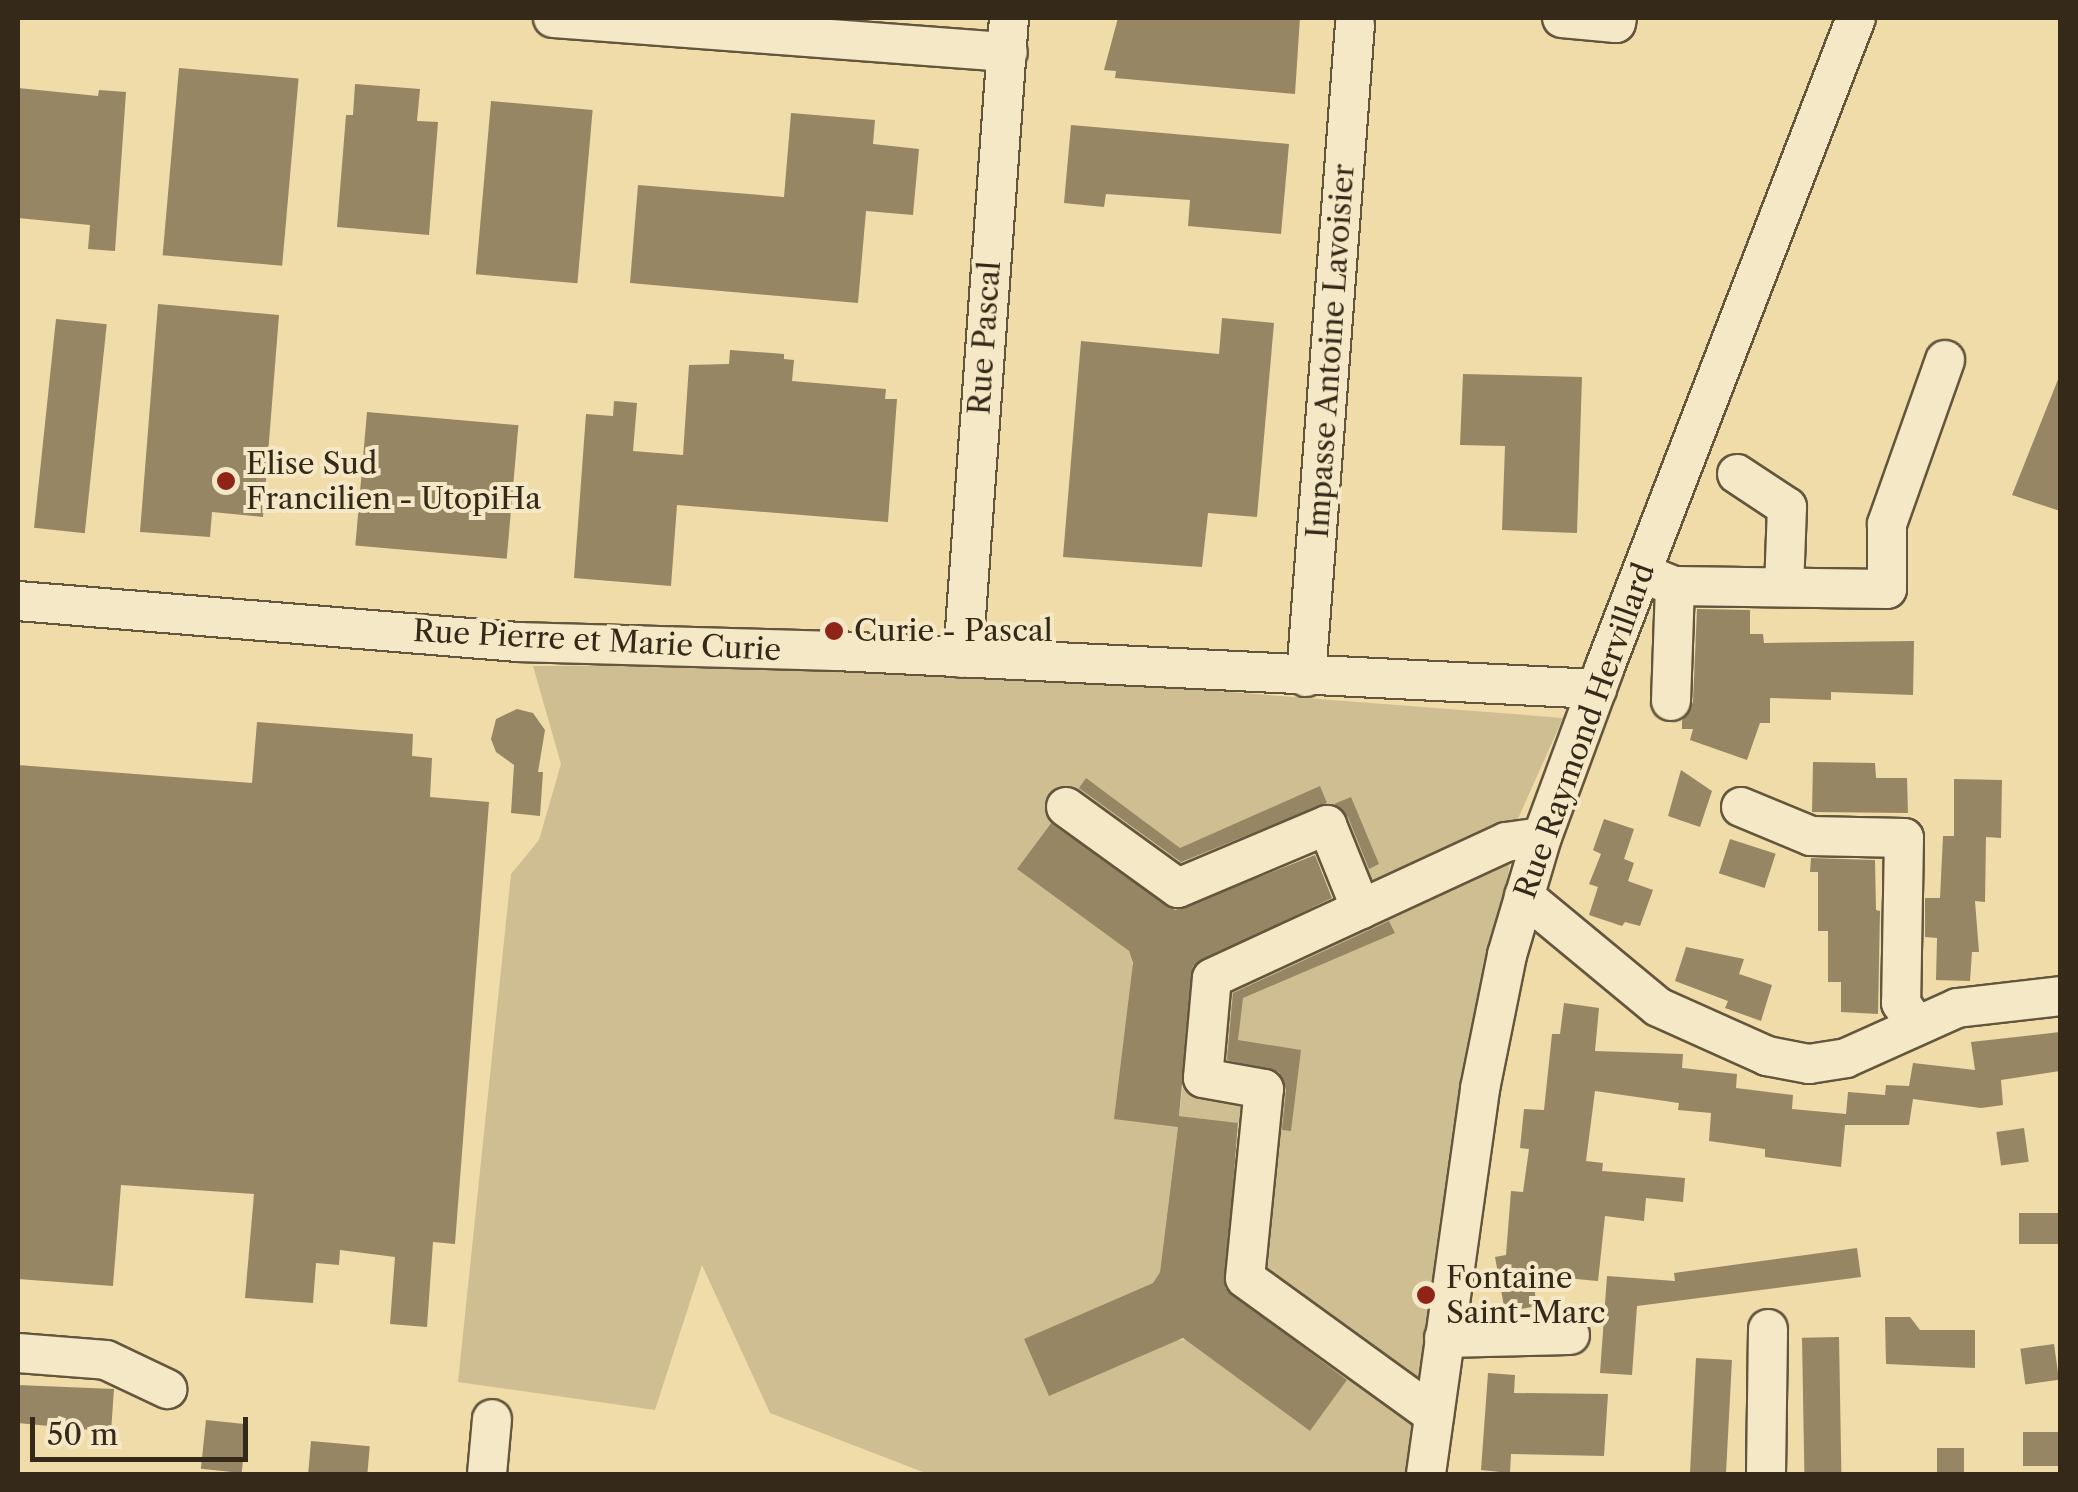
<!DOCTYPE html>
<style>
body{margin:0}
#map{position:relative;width:2078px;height:1492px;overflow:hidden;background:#efdca9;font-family:"Libre Caslon Text",serif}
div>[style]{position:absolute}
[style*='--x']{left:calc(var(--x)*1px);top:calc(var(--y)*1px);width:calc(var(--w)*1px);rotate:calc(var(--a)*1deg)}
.green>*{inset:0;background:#cfbe91}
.building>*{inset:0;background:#968664;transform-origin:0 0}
.roads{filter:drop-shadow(2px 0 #64563d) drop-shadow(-2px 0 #64563d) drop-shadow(0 2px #64563d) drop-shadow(0 -2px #64563d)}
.minor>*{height:38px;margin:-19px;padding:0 19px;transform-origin:19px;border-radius:19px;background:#f5e8c7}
.dots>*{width:28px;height:28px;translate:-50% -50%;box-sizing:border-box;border:5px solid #f5e8c7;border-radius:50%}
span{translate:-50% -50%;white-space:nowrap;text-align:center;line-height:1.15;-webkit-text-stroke:8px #f5e8c7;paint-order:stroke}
.street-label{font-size:30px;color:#352919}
.poi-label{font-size:30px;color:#352919}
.left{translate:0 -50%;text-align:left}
.frame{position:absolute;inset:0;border:20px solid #352919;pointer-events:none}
.scale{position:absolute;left:30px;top:1417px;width:218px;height:45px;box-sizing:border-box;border:5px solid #352919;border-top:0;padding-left:12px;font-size:30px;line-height:35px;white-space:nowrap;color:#352919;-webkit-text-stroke:8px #f5e8c7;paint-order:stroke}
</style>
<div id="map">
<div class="green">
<i style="clip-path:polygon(evenodd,870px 664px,1563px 718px,1517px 821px,1408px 1474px,928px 1474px,770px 1413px,702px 1265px,655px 1410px,458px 1382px,511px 874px,539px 840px,561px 764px,533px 666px,870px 664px,1055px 817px,1185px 897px,1314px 842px,1340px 902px,1205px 958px,1197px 969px,1179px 1116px,1242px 1124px,1222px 1278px,1228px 1290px,1347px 1380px,1310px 1431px,1186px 1340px,1025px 1339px,1153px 1283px,1160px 1272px,1178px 1127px,1129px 951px,1017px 869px,1055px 817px)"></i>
</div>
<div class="building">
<i style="clip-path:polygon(1118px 18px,1300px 18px,1295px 94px,1115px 78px,1116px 71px,1104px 70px)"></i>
<i style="left:179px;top:68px;width:120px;height:188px;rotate:5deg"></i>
<i style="clip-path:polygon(355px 84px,420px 89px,417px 121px,438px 122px,429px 235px,337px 227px,346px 115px,353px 115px)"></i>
<i style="clip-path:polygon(18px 88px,98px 96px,99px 90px,126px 92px,115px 251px,88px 249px,90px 225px,18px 218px)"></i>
<i style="left:491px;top:101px;width:102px;height:174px;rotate:5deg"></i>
<i style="clip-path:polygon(791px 113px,875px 120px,873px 144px,919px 149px,913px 215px,866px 211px,858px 303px,630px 283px,638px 185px,784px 197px)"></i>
<i style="clip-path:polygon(1071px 125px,1289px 144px,1281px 234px,1188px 226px,1190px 200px,1106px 194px,1104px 207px,1064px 203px)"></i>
<i style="clip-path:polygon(158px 304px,279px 315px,263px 517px,212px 512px,210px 537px,140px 532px)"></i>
<i style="clip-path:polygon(1222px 318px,1274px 323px,1257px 517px,1208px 513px,1202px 567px,1063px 557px,1081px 341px,1219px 354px)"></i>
<i style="left:56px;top:319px;width:51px;height:210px;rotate:6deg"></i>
<i style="clip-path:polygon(730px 350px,784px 354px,784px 359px,794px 360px,792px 381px,886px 389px,885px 399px,897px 399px,888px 522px,677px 505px,671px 586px,574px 578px,586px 414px,613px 416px,614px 401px,637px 403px,633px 451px,683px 455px,689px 365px,729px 364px)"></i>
<i style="clip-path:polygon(1463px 374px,1582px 377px,1577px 533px,1502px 530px,1505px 446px,1460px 445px)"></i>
<i style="clip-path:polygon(2059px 377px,2060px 378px,2060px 511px,2012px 495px)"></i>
<i style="left:367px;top:412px;width:152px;height:134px;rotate:5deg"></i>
<i style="clip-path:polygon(1697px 609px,1750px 610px,1750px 634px,1763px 634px,1764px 643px,1914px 641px,1913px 695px,1831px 692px,1831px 700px,1770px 698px,1770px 723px,1760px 723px,1747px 760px,1690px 740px,1693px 729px,1682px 729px,1682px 721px,1693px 702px)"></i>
<i style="clip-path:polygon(517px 709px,533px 713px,545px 730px,538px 772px,543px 772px,540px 816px,511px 813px,514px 765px,496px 752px,491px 739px,496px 719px)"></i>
<i style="clip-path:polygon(257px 722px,413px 734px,412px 756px,432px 758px,430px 797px,489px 802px,455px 1244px,433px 1242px,427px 1327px,390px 1324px,395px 1257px,340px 1250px,339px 1265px,316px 1263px,313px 1303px,245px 1298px,254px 1194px,121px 1185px,113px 1286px,18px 1279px,18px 765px,252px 783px)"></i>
<i style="clip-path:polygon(1813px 762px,1875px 763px,1876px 778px,1907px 778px,1908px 813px,1812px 812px)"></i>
<i style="clip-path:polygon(1681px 770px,1712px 791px,1700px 827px,1668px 816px)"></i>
<i style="clip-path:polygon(1086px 778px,1180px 848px,1320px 786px,1327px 803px,1181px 862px,1079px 788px)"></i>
<i style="clip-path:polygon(1954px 779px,2002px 780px,2001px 838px,1986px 837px,1985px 902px,1975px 901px,1979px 952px,1972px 952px,1970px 981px,1936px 980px,1937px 938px,1925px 937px,1925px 898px,1940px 898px,1943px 836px,1954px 836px)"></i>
<i style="clip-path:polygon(1351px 797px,1379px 864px,1369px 869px,1348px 817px,1334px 804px)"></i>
<i style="clip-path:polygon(1604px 819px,1634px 829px,1624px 859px,1634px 863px,1628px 881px,1653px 890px,1640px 926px,1625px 922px,1622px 926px,1589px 915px,1598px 887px,1589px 884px,1601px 854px,1593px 850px)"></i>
<i style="clip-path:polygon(1051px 823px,1175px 910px,1315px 855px,1332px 898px,1193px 966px,1179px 1116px,1238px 1123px,1225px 1288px,1347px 1380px,1310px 1431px,1183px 1338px,1049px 1396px,1024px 1339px,1153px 1283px,1160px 1272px,1178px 1127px,1114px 1119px,1133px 963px,1129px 951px,1017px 869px)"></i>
<i style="left:1730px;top:839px;width:48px;height:36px;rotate:18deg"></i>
<i style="clip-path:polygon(1811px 858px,1875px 860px,1876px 910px,1880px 911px,1878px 1014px,1841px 1012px,1841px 982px,1828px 982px,1828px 931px,1818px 931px,1818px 872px,1810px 872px)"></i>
<i style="clip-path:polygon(1389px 921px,1395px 933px,1243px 998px,1238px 1040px,1301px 1050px,1291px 1131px,1282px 1130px,1286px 1090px,1279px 1072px,1227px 1060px,1233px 993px)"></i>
<i style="clip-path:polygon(1686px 947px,1744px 959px,1739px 974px,1772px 985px,1761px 1021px,1725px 1008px,1728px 1001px,1675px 981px)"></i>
<i style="clip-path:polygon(1564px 1003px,1599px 1008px,1595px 1051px,1683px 1054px,1682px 1068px,1737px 1074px,1736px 1088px,1793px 1095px,1792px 1109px,1846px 1114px,1848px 1092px,1885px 1095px,1886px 1085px,1909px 1086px,1913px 1063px,1975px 1070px,1971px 1042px,2060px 1032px,2060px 1071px,2001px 1080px,2003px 1105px,1981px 1108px,1913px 1099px,1909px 1125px,1845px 1125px,1841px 1167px,1765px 1157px,1765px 1149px,1709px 1141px,1711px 1113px,1678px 1110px,1679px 1103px,1595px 1091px,1586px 1161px,1603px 1163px,1602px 1171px,1685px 1178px,1683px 1202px,1646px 1198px,1644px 1221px,1605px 1216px,1598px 1281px,1532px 1275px,1537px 1306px,1505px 1312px,1495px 1257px,1506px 1255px,1511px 1191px,1523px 1192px,1529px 1149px,1520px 1148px,1524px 1109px,1544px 1110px,1552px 1034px,1560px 1034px)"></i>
<i style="left:2024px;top:1128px;width:34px;height:28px;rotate:82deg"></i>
<i style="left:2060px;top:1213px;width:31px;height:41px;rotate:90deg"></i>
<i style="clip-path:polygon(1857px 1248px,1861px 1277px,1637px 1306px,1632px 1375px,1600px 1373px,1607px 1276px,1675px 1281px,1674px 1273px)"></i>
<i style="clip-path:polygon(1885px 1317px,1910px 1317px,1920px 1330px,1975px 1330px,1975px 1368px,1886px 1364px)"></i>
<i style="left:1839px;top:1337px;width:137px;height:37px;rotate:89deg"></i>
<i style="left:2054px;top:1344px;width:36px;height:34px;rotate:82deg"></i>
<i style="left:1696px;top:1358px;width:36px;height:116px;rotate:3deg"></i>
<i style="clip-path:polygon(1488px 1373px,1515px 1375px,1514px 1393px,1608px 1394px,1604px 1456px,1511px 1454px,1510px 1473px,1481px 1470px)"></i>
<i style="clip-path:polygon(18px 1385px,114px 1389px,111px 1432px,18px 1423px)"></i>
<i style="left:206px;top:1420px;width:41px;height:49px;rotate:6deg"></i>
<i style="left:2060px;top:1432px;width:34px;height:37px;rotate:90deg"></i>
<i style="left:311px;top:1441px;width:59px;height:31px;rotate:5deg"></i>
<i style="left:1964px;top:1448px;width:26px;height:27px;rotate:90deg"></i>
</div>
<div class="roads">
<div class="minor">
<i style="--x:553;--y:18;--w:456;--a:4.3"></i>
<i style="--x:1562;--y:18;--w:54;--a:5.3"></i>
<i style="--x:1616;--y:23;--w:5;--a:-79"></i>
<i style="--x:1737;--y:474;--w:60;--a:33.4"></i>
<i style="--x:1787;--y:507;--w:80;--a:92.1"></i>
<i style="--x:1642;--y:573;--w:35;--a:22"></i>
<i style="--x:1675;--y:586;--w:212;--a:0.8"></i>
<i style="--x:1887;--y:589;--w:65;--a:-90"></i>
<i style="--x:1887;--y:524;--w:174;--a:-70.5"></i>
<i style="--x:18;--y:601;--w:502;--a:4.69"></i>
<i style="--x:518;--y:642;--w:318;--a:1.6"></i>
<i style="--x:836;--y:651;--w:762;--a:2.86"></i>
<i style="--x:963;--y:658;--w:642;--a:-85.89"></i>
<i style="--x:1306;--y:677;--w:655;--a:-85.71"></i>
<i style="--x:1671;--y:701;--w:115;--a:-88"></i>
<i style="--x:1066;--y:807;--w:138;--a:35.9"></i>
<i style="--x:1178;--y:888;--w:162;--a:-22.9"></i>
<i style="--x:1327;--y:825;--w:91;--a:68"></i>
<i style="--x:1741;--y:807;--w:76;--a:22.5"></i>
<i style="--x:1811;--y:836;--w:93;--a:1.2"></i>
<i style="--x:1904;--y:838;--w:165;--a:91"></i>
<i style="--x:1901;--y:1003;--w:25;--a:56"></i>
<i style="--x:1524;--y:896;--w:174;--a:39.6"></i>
<i style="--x:1658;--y:1007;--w:120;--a:24.2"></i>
<i style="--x:1767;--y:1056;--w:43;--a:10.8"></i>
<i style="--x:1809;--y:1064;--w:37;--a:-9"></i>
<i style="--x:1846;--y:1058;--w:122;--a:-24.2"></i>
<i style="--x:1957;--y:1008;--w:104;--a:-6.6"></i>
<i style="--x:1444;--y:1338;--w:126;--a:-1.4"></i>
<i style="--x:18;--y:1353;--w:88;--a:4.5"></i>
<i style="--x:106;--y:1360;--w:68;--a:25.4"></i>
<i style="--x:1434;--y:1415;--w:233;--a:-144.1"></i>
<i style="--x:1245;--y:1278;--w:190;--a:-84.3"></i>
<i style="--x:1264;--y:1089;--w:62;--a:-169.8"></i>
<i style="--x:1203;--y:1078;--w:100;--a:-84.9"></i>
<i style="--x:1212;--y:978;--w:324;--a:-24.8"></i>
<i style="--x:1506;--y:842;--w:36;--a:-8"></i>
<i style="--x:487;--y:1474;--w:55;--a:-84.8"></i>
<i style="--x:1426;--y:1474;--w:389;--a:-82"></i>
<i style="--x:1480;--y:1089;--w:137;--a:-78.6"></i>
<i style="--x:1507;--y:955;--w:123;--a:-73.5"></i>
<i style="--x:1542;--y:837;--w:179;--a:-69.7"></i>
<i style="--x:1604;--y:669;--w:698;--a:-68.84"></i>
<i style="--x:1766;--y:1474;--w:145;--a:-89.2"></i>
</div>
</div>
<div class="dots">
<i style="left:226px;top:481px;background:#8f2418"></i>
<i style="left:834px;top:631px;background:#8f2418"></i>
<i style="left:1426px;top:1295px;background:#8f2418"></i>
</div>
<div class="street-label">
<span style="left:985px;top:338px;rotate:-86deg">Rue Pascal</span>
<span style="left:1331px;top:351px;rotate:-86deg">Impasse Antoine Lavoisier</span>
<span style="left:597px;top:641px;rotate:3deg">Rue Pierre et Marie Curie</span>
<span style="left:1585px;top:731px;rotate:-70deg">Rue Raymond Hervillard</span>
</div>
<div class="poi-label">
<span class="left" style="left:246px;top:481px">Elise Sud<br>Francilien - UtopiHa</span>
<span class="left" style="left:854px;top:631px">Curie - Pascal</span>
<span class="left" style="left:1446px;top:1295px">Fontaine<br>Saint-Marc</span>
</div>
<div class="frame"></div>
<div class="scale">50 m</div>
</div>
